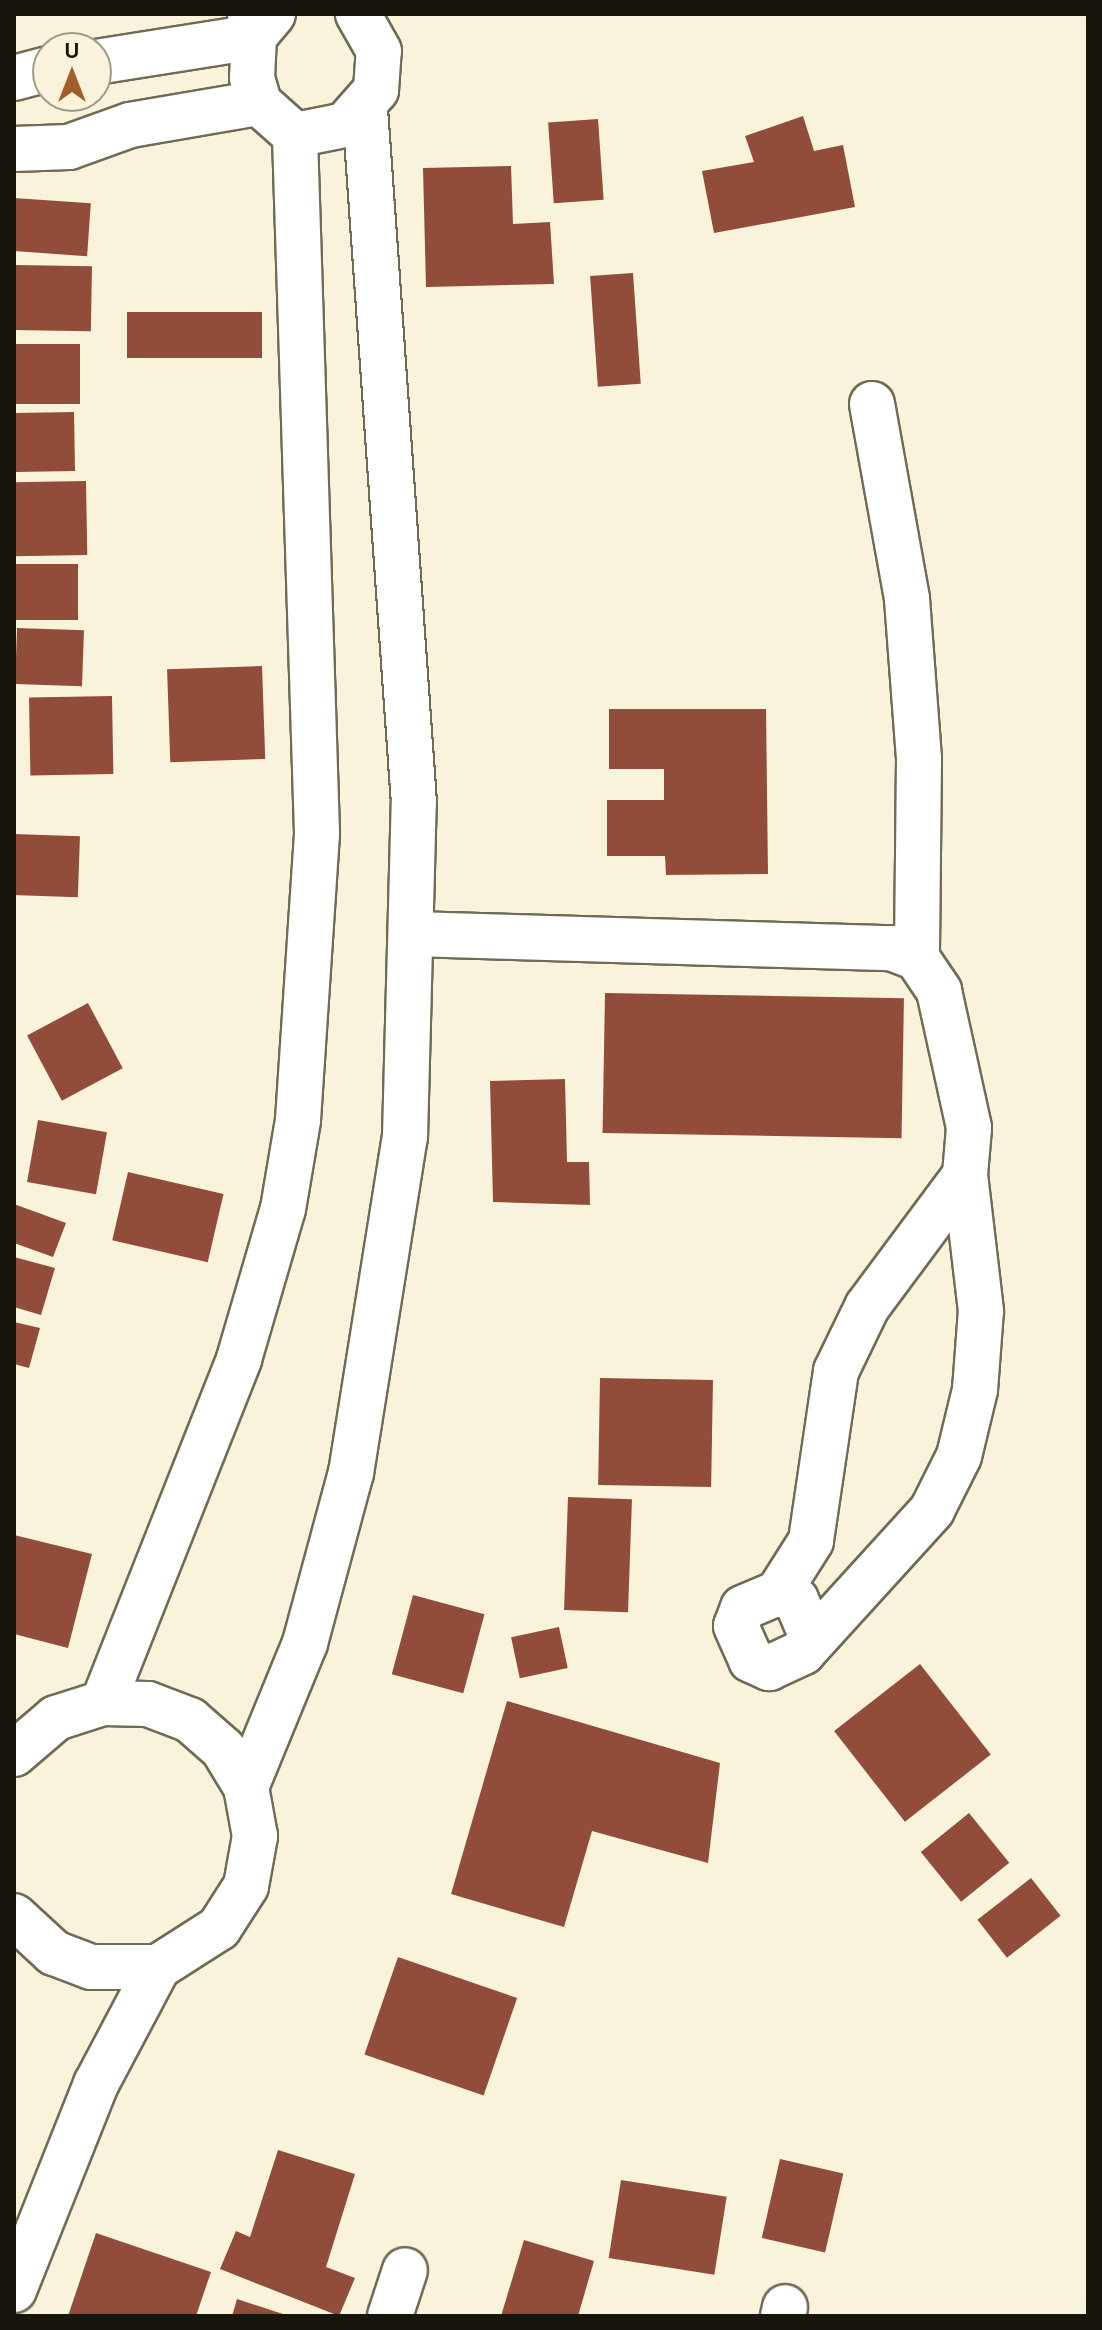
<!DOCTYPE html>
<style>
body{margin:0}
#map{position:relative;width:1102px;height:2330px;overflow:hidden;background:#f9f3db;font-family:"Space Grotesk",sans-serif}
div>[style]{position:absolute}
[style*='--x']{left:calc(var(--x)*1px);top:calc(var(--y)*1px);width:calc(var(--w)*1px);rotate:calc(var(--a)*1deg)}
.building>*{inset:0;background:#924d3a;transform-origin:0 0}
.roads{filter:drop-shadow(2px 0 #706b55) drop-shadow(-2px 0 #706b55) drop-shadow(0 2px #706b55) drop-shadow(0 -2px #706b55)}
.minor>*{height:44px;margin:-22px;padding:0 22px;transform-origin:22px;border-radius:22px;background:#fff}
span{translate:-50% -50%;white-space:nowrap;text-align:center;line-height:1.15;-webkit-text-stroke:8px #f9f3db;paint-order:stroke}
.frame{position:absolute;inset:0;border:16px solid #18150d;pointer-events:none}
.north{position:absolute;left:32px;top:32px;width:80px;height:80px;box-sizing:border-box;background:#f9f3db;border:2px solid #9f9a89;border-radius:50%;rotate:0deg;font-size:22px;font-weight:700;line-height:32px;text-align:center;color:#18150d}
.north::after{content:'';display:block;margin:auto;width:28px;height:36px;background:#a05e2a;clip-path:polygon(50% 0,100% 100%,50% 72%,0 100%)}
</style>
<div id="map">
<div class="building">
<i style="clip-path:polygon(803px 116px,814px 151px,843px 145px,855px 207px,714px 233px,702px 171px,754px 162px,745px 136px)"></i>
<i style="left:598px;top:119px;width:81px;height:50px;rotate:86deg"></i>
<i style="clip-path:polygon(511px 166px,513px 224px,550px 222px,554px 284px,426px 287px,423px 168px)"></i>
<i style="left:14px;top:198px;width:77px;height:53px;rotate:4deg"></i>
<i style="left:14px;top:265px;width:78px;height:65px;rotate:1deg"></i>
<i style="left:633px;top:273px;width:111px;height:43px;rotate:86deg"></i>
<i style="left:127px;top:312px;width:135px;height:46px"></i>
<i style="left:14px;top:344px;width:66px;height:60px"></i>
<i style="left:74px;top:412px;width:59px;height:60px;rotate:89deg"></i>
<i style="left:86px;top:481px;width:74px;height:72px;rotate:89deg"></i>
<i style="left:14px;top:564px;width:64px;height:56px"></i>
<i style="left:17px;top:628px;width:67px;height:56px;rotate:2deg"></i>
<i style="left:262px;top:666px;width:93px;height:95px;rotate:88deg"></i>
<i style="left:112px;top:696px;width:78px;height:83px;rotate:89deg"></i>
<i style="clip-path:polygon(609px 709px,766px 709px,768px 874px,666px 875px,665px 856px,607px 856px,607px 800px,664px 800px,664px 769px,609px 769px)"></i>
<i style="left:14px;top:834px;width:66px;height:61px;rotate:2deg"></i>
<i style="left:605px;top:993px;width:299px;height:140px;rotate:1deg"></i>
<i style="left:88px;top:1003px;width:74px;height:69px;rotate:62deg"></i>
<i style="clip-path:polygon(565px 1079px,567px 1162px,589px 1162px,590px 1205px,493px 1202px,490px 1081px)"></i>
<i style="left:38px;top:1120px;width:70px;height:63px;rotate:10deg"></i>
<i style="left:128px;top:1172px;width:98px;height:70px;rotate:13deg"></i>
<i style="clip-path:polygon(14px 1204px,66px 1223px,53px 1257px,14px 1243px)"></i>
<i style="clip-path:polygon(14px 1257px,55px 1268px,41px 1315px,14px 1307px)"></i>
<i style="clip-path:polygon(14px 1322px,40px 1328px,29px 1368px,14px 1364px)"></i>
<i style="left:600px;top:1378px;width:113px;height:107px;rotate:1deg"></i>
<i style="left:568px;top:1497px;width:64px;height:113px;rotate:2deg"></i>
<i style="clip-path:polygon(14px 1535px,92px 1554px,68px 1648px,14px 1634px)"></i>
<i style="left:413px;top:1595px;width:74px;height:82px;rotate:15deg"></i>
<i style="left:559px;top:1627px;width:42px;height:49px;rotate:78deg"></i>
<i style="left:920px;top:1664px;width:115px;height:109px;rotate:52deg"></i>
<i style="clip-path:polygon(507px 1701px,720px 1763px,708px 1863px,592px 1831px,564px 1927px,451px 1894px)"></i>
<i style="left:969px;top:1813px;width:64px;height:62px;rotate:51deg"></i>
<i style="left:1031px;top:1878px;width:48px;height:68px;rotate:52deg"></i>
<i style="left:398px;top:1957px;width:126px;height:103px;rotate:19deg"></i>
<i style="clip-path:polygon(278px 2150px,355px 2174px,326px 2267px,355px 2278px,339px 2316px,220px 2269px,236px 2231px,250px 2237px)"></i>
<i style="left:780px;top:2159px;width:65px;height:81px;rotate:13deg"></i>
<i style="left:621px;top:2180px;width:107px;height:79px;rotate:9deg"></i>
<i style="clip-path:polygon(96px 2233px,211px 2272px,196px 2316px,68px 2316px)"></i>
<i style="clip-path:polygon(524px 2240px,594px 2261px,578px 2316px,501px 2316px)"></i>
<i style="clip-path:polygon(237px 2299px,286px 2315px,286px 2316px,232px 2316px)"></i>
</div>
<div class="roads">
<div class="minor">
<i style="--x:273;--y:14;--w:30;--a:130"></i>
<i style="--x:254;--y:37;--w:41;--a:92.8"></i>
<i style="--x:252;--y:78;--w:26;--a:74"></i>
<i style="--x:259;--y:103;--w:48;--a:41.6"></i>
<i style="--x:295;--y:135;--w:51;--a:-11.3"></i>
<i style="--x:345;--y:125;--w:47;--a:-48.5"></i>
<i style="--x:376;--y:90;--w:39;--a:-86"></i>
<i style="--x:379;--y:51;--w:43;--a:-119.6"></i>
<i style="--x:96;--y:62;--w:160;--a:-9"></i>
<i style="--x:254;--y:37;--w:23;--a:-100"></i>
<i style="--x:14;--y:78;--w:35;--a:-15"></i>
<i style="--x:14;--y:149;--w:55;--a:-2.1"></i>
<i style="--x:69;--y:147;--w:65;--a:-19.8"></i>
<i style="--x:130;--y:125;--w:131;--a:-9.7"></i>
<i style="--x:872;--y:404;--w:198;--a:79.8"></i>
<i style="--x:907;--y:599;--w:160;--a:85.7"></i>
<i style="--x:919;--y:759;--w:199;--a:90.6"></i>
<i style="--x:413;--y:934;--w:478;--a:1.7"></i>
<i style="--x:891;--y:948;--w:28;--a:21"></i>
<i style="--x:917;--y:958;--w:40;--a:56"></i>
<i style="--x:939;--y:991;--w:140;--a:77.6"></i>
<i style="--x:969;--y:1128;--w:47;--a:94.9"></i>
<i style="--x:965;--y:1175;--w:164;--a:126.6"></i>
<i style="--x:867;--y:1307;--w:71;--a:115.8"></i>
<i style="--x:836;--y:1371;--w:172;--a:98.4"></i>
<i style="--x:811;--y:1541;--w:62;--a:122.4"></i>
<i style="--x:778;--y:1593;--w:38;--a:157"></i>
<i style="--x:743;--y:1608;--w:19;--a:111"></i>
<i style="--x:736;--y:1626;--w:37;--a:66"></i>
<i style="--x:751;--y:1660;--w:20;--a:24"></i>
<i style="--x:769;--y:1668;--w:38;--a:-25"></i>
<i style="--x:803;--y:1652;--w:19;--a:-65"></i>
<i style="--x:811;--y:1635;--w:38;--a:-113"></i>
<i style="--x:796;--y:1600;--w:19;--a:-159"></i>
<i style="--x:803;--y:1652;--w:192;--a:-47.7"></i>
<i style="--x:932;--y:1510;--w:60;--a:-63.4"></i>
<i style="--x:959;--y:1456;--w:68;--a:-76.4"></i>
<i style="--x:975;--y:1390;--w:79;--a:-85.7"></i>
<i style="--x:981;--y:1311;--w:137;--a:-96.7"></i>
<i style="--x:103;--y:1703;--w:370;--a:-68.4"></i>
<i style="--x:239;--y:1359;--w:156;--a:-73.7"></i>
<i style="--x:283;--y:1209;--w:90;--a:-80.4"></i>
<i style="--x:298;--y:1120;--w:288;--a:-86.2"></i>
<i style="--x:317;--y:833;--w:698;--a:-91.81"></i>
<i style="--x:14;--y:1754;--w:55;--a:-40.6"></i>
<i style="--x:56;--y:1718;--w:49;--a:-17.7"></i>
<i style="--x:103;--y:1703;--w:45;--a:1.3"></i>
<i style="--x:148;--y:1704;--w:45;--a:20.9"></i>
<i style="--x:190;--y:1720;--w:44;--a:41.3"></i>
<i style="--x:223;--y:1749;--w:44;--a:58.8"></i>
<i style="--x:246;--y:1787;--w:50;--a:79.6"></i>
<i style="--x:255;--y:1836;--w:51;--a:100.2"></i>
<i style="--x:246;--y:1886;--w:50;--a:122.7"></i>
<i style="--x:219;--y:1928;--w:72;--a:147.4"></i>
<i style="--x:158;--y:1967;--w:67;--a:180"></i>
<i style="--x:91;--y:1967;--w:40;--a:-159"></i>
<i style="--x:54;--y:1953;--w:54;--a:-137.2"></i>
<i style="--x:246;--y:1787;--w:156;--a:-67.7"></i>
<i style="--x:305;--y:1643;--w:176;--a:-74.9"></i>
<i style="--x:351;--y:1473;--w:340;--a:-80.9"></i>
<i style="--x:405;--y:1137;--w:334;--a:-88.5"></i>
<i style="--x:414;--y:803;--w:695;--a:-94.04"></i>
<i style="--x:14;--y:2290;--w:222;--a:-68.3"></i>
<i style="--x:96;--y:2084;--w:132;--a:-62.1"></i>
<i style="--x:390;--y:2316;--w:48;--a:-71.9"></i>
<i style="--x:783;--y:2316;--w:9;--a:-77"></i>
</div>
</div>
<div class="frame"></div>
<div class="north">U</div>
</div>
